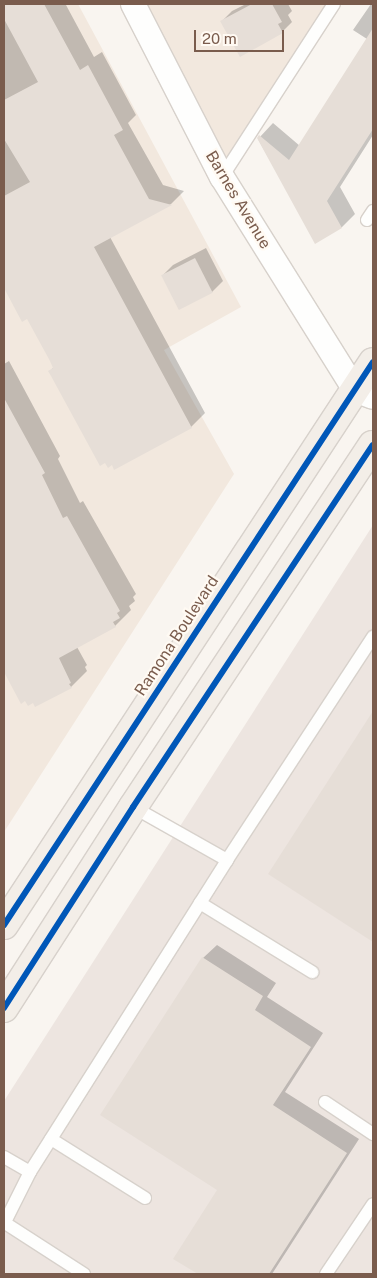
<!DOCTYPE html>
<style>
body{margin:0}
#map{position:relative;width:377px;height:1278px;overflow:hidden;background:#f9f5f0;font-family:"Public Sans",sans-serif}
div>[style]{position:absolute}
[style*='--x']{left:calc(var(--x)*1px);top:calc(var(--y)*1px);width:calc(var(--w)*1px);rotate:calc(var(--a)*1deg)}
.residential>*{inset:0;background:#f2e8de}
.industrial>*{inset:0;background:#ede5e0}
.shadow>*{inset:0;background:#0003}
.building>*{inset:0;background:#e6ded7;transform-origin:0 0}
.roads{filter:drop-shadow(1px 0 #d7d1cb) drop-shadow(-1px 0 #d7d1cb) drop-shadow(0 1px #d7d1cb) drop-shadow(0 -1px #d7d1cb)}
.lane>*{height:12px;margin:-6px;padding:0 6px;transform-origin:6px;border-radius:6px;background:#fefefd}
.street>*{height:24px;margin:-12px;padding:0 12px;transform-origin:12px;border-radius:12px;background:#fefefd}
.primary>*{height:28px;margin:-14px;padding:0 14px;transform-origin:14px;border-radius:14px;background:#f3eee8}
.cycleway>*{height:6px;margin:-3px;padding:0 3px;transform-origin:3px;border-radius:3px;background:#0057b8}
span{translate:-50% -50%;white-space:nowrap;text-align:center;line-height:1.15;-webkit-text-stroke:4.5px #fffaf3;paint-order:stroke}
.street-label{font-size:16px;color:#7a5c4d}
.frame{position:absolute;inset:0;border:5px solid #7a5c4d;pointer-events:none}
.scale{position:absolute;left:194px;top:30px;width:90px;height:22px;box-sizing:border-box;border:2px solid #7a5c4d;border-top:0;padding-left:6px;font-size:15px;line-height:18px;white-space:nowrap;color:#7a5c4d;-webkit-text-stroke:4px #fffaf3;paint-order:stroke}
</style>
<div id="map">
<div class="residential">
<i style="clip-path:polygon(4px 4px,78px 4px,241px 307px,164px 350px,234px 474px,4px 832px)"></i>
<i style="clip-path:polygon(133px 4px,334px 4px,222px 177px)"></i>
</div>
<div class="industrial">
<i style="clip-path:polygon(373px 525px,373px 1274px,4px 1274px,4px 1101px)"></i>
</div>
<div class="shadow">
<i style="clip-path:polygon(4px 4px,67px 4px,66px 5px,94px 57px,102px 52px,136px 115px,128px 123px,163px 185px,184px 191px,171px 204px,110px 237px,205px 413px,191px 427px,50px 371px,54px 367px,28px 317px,17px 311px,4px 286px)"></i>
<i style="clip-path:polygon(246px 4px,288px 4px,292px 11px,288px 15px,292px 22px,282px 32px,222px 21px,232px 11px)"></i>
<i style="clip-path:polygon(371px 4px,373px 4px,373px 135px,340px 187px,355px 214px,342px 227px,316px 242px,258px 139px,273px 123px,300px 146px,367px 39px,353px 30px)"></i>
<i style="clip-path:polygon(206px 248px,223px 281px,212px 292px,162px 276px,173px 265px)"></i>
<i style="clip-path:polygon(9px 361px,60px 456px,58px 459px,80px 503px,83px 501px,136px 594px,133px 597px,135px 601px,129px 606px,131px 610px,115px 626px,77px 647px,87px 665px,85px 667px,87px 671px,71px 687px,33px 702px,26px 699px,21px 702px,4px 669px,4px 364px)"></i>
<i style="clip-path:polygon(373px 713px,373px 940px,270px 874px)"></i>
<i style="clip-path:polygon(217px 945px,276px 983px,267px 997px,323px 1033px,285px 1092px,359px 1139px,272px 1274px,200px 1274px,175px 1258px,219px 1190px,203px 958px)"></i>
</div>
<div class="building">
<i style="clip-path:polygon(4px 4px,44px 4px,80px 70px,88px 65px,123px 130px,114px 135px,149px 199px,172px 205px,94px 247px,192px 428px,114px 470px,112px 465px,108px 468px,105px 463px,100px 466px,51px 376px,48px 371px,53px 368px,50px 361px,27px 319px,22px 322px,4px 288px,4px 196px,30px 182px,4px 139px,4px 100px,38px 82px,4px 19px)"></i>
<i style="clip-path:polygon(252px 4px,272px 4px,282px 22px,278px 24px,283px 33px,240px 57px,220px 21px)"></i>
<i style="clip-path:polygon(373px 28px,373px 129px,327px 201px,342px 228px,315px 244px,257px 138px,259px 135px,289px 160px)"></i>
<i style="left:195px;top:258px;width:39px;height:38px;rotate:63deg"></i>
<i style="clip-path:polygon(4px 398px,45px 473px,42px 475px,63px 518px,67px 516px,120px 611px,117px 613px,120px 618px,113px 622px,116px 627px,59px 658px,71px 683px,69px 684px,72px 688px,35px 707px,33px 703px,28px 706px,25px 701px,21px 704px,4px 672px)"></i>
<i style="clip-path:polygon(373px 711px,373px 942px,268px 874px)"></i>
<i style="clip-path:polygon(202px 957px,263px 996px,255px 1010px,311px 1047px,273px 1105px,347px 1153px,269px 1274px,198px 1274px,173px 1259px,217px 1190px,100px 1115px)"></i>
</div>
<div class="roads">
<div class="lane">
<i style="--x:222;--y:177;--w:206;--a:-57.1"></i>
<i style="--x:367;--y:220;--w:11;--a:-56"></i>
<i style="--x:133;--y:807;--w:108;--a:29.4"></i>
<i style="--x:227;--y:860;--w:267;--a:-56.8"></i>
<i style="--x:200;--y:903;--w:132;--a:31.6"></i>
<i style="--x:325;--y:1102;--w:58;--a:33.7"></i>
<i style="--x:51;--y:1139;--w:111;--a:32.1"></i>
<i style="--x:4;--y:1157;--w:30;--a:30"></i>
<i style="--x:30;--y:1172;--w:58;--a:116.6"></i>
<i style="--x:30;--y:1172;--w:369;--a:-57.7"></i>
<i style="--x:5;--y:1223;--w:94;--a:32.8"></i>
<i style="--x:326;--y:1274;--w:84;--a:-56.1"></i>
</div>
<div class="street">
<i style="--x:133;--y:4;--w:195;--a:62.8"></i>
<i style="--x:222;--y:177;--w:251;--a:58"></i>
<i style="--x:355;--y:390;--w:19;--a:21"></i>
</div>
<div class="primary">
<i style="--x:4;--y:925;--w:673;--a:-56.76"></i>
<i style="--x:4;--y:1008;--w:239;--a:-57.3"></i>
<i style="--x:133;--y:807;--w:434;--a:-56.5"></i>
</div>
</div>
<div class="cycleway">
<i style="--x:4;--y:925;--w:673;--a:-56.76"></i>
<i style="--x:4;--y:1008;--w:239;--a:-57.3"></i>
<i style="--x:133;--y:807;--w:434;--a:-56.5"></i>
</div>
<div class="street-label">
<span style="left:238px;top:200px;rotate:59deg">Barnes Avenue</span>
<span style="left:177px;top:636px;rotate:-57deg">Ramona Boulevard</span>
</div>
<div class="frame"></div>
<div class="scale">20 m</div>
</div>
